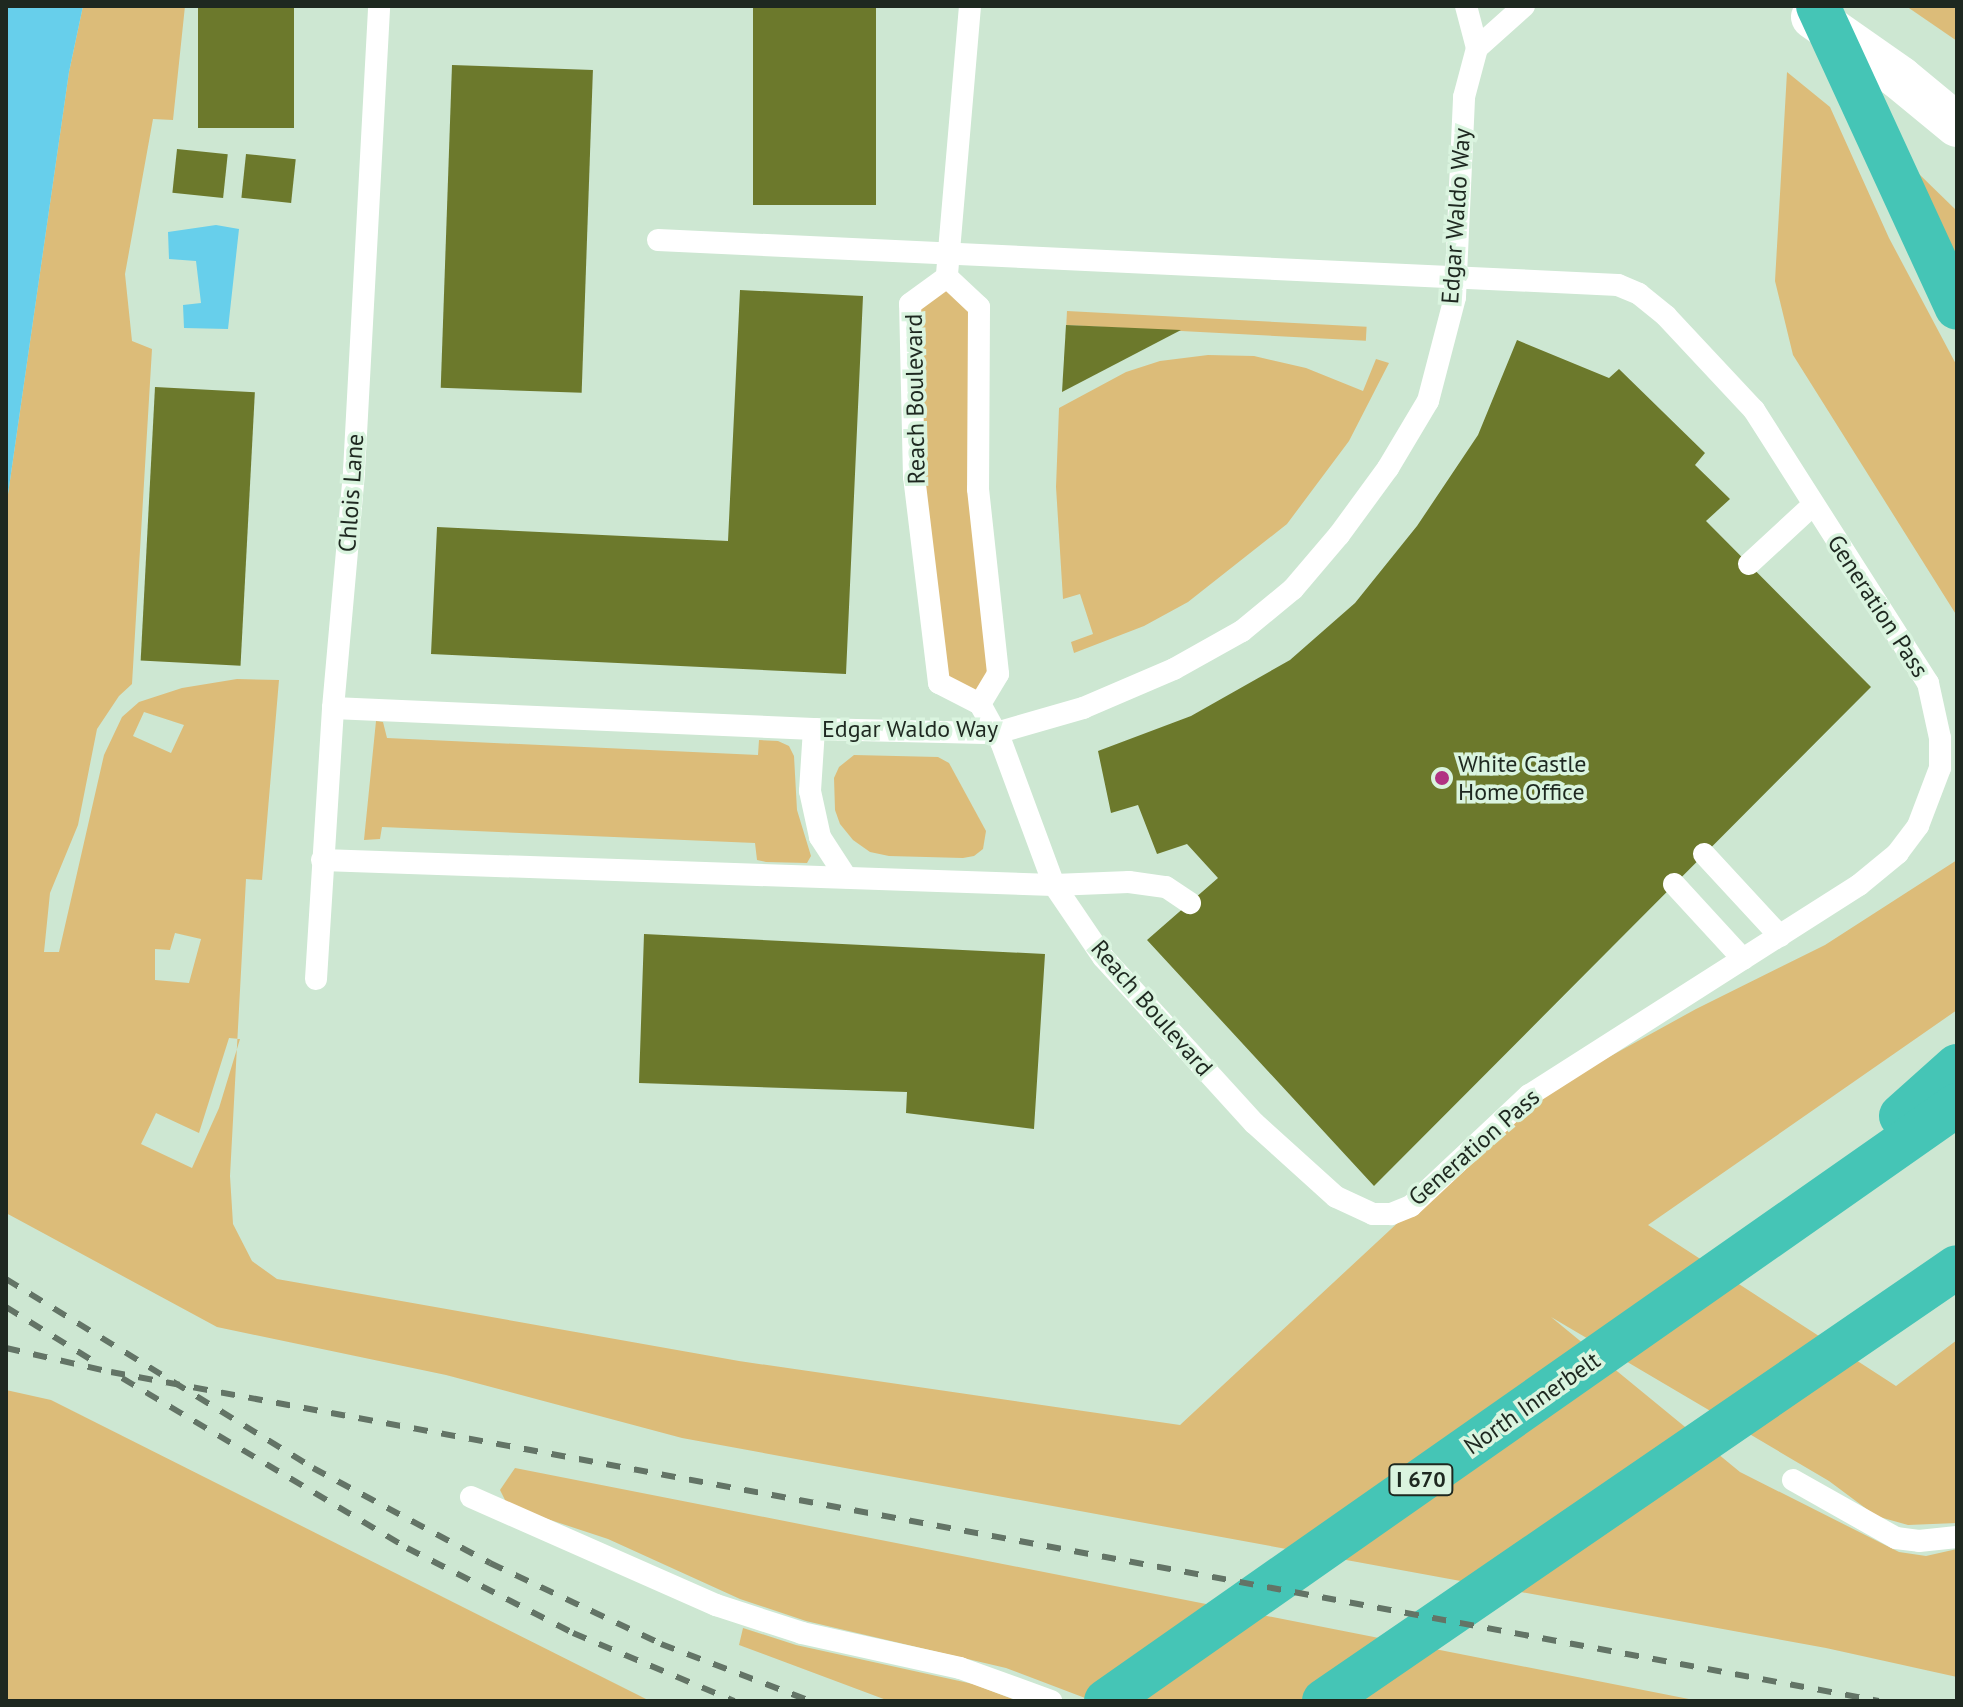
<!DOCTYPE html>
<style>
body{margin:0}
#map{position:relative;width:1963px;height:1707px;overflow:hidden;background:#cde7d2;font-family:"PT Sans",sans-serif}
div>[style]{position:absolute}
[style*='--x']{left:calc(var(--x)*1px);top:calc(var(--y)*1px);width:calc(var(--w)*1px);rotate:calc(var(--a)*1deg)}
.green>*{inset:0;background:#dcbc79;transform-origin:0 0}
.water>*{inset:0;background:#67cfeb}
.building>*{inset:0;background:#6c792c;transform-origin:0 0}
.lane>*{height:22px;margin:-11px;padding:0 11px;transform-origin:11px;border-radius:11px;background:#fff}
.secondary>*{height:44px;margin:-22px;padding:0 22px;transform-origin:22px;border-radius:22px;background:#fff}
.highway>*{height:44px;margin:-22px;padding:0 22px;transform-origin:22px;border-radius:22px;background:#45c5b6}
.rail>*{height:6px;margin-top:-3px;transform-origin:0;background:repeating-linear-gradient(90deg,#637466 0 14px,transparent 0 28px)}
.dots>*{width:22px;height:22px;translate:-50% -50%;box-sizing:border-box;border:4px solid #daf4df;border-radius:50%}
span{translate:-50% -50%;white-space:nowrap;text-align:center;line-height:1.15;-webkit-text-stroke:7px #daf4df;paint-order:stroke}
.shield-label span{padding:2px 6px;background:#daf4df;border:2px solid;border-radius:6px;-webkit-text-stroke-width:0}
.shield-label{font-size:22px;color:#1e2820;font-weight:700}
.street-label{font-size:24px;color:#1e2820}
.poi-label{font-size:24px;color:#1e2820}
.left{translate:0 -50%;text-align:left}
.frame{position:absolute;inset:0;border:8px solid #1e2820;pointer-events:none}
</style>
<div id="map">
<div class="green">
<i style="clip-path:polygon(evenodd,83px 6px,185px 6px,173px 120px,153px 119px,125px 274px,132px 341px,152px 349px,132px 684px,119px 696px,97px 729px,78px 825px,50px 893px,44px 952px,59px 952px,104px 755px,122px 717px,139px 702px,182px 688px,237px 679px,279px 680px,262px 880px,246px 879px,230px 1176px,233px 1224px,252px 1261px,277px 1279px,739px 1361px,1180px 1425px,1460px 1165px,1549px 1090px,1696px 1009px,1825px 945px,1957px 860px,1957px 1010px,1648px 1225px,1896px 1386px,1957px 1340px,1957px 1523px,1908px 1525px,1876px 1516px,1829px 1481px,1551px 1317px,1740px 1472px,1899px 1552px,1926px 1556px,1957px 1549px,1957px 1677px,1826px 1648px,682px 1438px,446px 1375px,217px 1327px,6px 1213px,6px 508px,69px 72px,83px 6px,144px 712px,184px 725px,171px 753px,133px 736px,144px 712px,83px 6px,175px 933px,201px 939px,189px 983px,155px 980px,155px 949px,170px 950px,175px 933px,83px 6px,229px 1038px,240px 1039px,219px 1108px,192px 1168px,141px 1144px,156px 1113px,199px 1133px,229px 1038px)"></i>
<i style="clip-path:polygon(1906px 6px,1957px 6px,1957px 41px)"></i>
<i style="clip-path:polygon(1787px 72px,1830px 107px,1889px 238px,1957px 366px,1957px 616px,1793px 355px,1775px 281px)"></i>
<i style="clip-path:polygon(1918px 173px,1957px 211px,1957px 272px)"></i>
<i style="clip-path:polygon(947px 277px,979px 307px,998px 674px,980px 704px,939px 683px,910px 304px)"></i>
<i style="left:1067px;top:311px;width:300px;height:14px;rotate:3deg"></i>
<i style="clip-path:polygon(1208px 355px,1254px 356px,1306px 368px,1363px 391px,1376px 359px,1389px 363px,1349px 441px,1287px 524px,1188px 602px,1144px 626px,1074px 653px,1071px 642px,1093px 634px,1080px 594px,1063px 599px,1056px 487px,1059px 408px,1126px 372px,1160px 361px)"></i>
<i style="clip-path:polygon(376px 721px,383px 722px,387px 738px,758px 755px,759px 740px,778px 741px,789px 746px,794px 756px,797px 810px,811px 856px,807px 863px,766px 862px,757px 860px,755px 843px,382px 827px,380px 839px,364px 840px)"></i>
<i style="clip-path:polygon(854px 755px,938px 757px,949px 763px,986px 831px,983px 849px,974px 856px,963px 858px,889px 856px,870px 852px,853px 840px,840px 824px,835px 810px,834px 778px,839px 767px)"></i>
<i style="clip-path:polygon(6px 1390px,51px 1400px,650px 1701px,6px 1701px)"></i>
<i style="clip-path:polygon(515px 1468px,1699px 1701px,1093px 1701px,1006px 1668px,806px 1621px,740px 1599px,608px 1539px,508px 1506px,500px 1490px)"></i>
<i style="clip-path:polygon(743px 1628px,796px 1645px,973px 1684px,1018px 1701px,889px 1701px,739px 1645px)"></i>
</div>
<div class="water">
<i style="clip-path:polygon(6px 6px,83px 6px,69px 72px,6px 508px)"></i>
<i style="clip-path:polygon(216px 225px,239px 229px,228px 329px,184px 328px,183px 305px,201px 303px,196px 261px,169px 259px,168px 232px)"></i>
</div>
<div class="building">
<i style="left:198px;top:6px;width:96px;height:122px"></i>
<i style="left:753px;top:6px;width:123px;height:199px"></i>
<i style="left:452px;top:65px;width:141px;height:323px;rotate:2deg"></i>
<i style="left:177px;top:149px;width:51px;height:44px;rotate:6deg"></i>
<i style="left:246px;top:154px;width:50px;height:44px;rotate:6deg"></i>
<i style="clip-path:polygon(740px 290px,863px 296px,846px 674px,431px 654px,437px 527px,728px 541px)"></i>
<i style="clip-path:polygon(1066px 325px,1181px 330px,1062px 392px)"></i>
<i style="clip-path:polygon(1517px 340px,1609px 378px,1619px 369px,1705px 453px,1695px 465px,1730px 499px,1706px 521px,1871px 687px,1374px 1186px,1147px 940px,1218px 878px,1187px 844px,1157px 854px,1138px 805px,1111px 813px,1098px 751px,1191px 716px,1290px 660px,1355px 603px,1417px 526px,1478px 435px)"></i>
<i style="left:155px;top:387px;width:100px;height:274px;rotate:3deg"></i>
<i style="clip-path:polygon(644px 934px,1045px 954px,1034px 1129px,906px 1113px,907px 1092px,639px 1083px)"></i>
</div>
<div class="lane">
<i style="--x:970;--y:6;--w:272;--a:94.9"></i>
<i style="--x:947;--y:277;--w:44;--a:43.2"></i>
<i style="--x:979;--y:307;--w:182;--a:90.3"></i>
<i style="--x:978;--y:489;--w:186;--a:83.8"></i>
<i style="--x:998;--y:674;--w:35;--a:121"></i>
<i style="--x:1477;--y:48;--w:63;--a:-41.8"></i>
<i style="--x:658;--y:240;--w:961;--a:2.68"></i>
<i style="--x:1618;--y:285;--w:23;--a:23"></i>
<i style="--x:1639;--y:294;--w:35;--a:39"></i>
<i style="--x:1666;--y:316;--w:129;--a:46.9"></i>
<i style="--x:1754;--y:410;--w:324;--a:57.5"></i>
<i style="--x:1928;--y:683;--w:56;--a:77.7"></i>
<i style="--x:1940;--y:738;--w:30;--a:90"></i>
<i style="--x:1940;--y:768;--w:62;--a:110.8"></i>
<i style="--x:1918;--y:826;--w:34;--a:127"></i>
<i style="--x:1898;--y:853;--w:50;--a:140.6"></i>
<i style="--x:1859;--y:885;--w:391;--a:147.5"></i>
<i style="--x:1529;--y:1095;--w:162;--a:136.8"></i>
<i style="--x:1411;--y:1206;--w:22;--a:158"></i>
<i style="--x:1391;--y:1214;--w:18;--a:180"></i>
<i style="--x:1373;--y:1214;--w:41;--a:-155.3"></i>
<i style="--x:1336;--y:1197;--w:110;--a:-137.9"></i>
<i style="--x:1254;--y:1123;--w:224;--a:-132.3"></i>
<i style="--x:1103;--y:957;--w:87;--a:-124.2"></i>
<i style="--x:1054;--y:885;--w:153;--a:-110.3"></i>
<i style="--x:1001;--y:742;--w:43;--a:-118.9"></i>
<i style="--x:980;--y:704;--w:46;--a:-152.9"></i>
<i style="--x:939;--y:683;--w:208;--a:-96.9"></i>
<i style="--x:914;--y:477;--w:173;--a:-91.3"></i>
<i style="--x:910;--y:304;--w:46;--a:-36.1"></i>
<i style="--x:1749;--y:564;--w:87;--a:-42.7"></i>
<i style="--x:333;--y:708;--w:481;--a:2.5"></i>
<i style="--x:814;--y:729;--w:182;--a:1.3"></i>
<i style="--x:996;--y:733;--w:91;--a:-16"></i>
<i style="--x:1083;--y:708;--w:99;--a:-23.2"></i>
<i style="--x:1174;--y:669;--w:78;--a:-29.2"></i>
<i style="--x:1242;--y:631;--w:66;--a:-39.5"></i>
<i style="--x:1293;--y:589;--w:71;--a:-49.6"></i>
<i style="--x:1339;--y:535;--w:83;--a:-53.8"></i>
<i style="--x:1388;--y:468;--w:78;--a:-59.2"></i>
<i style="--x:1428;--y:401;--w:107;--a:-75.4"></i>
<i style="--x:1455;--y:297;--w:200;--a:-87.4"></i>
<i style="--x:1464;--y:97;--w:51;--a:-75.1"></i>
<i style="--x:1477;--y:48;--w:43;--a:-104.7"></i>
<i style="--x:814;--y:729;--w:62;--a:93.7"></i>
<i style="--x:810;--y:791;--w:47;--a:77.7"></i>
<i style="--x:820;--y:837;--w:48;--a:57"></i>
<i style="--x:1704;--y:854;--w:112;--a:47.2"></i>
<i style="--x:322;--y:860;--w:732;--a:1.96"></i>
<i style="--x:1054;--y:885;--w:75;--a:-2.3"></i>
<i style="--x:1129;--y:882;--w:37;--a:8"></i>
<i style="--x:1166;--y:887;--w:29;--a:34"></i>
<i style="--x:1674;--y:884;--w:102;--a:47.4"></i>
<i style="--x:316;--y:979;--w:272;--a:-86.4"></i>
<i style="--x:333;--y:708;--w:238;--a:-84.9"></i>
<i style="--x:354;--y:471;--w:466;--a:-86.9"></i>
<i style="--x:1793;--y:1480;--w:118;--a:29.4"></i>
<i style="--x:1896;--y:1538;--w:23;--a:7"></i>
<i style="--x:1919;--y:1541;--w:38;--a:-6"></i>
<i style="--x:471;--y:1497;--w:268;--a:23.8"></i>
<i style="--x:716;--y:1605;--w:90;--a:18"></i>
<i style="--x:802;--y:1633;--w:162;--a:12.5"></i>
<i style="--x:960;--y:1668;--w:97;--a:19.9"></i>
</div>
<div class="secondary">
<i style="--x:1813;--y:17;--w:106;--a:35"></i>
<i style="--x:1900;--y:78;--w:74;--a:39.5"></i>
</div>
<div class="highway">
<i style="--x:1818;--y:6;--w:332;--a:65.3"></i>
<i style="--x:1901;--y:1116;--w:75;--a:-41.8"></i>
<i style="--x:1106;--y:1701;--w:1039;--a:-35.01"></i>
<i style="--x:1324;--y:1701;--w:767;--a:-34.44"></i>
</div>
<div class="rail">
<i style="--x:6;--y:1279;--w:361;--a:31.6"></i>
<i style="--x:313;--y:1468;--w:201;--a:28.2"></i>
<i style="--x:490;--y:1563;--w:189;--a:25.3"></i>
<i style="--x:661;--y:1644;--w:160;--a:20.9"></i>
<i style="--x:6;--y:1307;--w:108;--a:31.8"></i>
<i style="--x:6;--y:1348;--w:108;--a:12.9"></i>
<i style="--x:111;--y:1372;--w:1798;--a:10.54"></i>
<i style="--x:122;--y:1378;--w:332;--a:30.8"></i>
<i style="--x:407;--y:1548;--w:186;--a:27.1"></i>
<i style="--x:573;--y:1633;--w:175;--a:22.9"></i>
</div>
<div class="dots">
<i style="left:1442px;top:778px;background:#b13382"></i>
</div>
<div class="shield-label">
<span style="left:1421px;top:1480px">I 670</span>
</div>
<div class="street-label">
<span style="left:1456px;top:216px;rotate:-86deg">Edgar Waldo Way</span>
<span style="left:915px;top:399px;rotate:-91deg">Reach Boulevard</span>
<span style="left:351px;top:493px;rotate:-86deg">Chlois Lane</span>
<span style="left:1878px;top:606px;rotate:57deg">Generation Pass</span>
<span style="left:910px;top:729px">Edgar Waldo Way</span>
<span style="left:1152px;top:1008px;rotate:49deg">Reach Boulevard</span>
<span style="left:1474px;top:1147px;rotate:-41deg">Generation Pass</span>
<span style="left:1532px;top:1403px;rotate:-35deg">North Innerbelt</span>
</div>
<div class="poi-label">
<span class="left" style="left:1458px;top:778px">White Castle<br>Home Office</span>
</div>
<div class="frame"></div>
</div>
